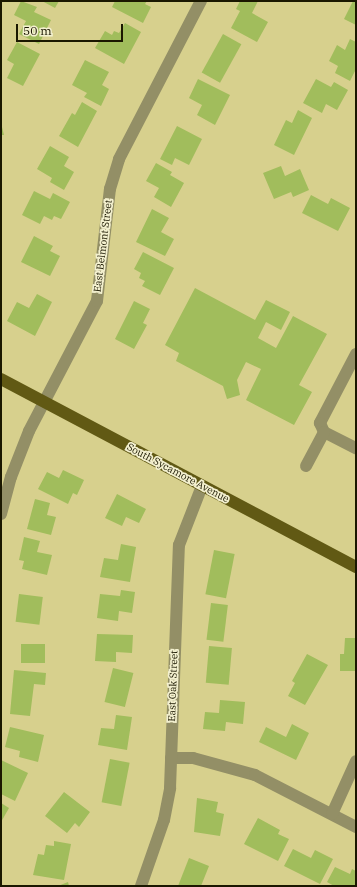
<!DOCTYPE html>
<style>
body{margin:0}
#map{position:relative;width:357px;height:887px;overflow:hidden;background:#d7d08d;font-family:"IBM Plex Serif",serif}
div>[style]{position:absolute}
[style*='--x']{left:calc(var(--x)*1px);top:calc(var(--y)*1px);width:calc(var(--w)*1px);rotate:calc(var(--a)*1deg)}
.building>*{inset:0;background:#a1bd5c;transform-origin:0 0}
.minor>*{height:12px;margin:-6px;padding:0 6px;transform-origin:6px;border-radius:6px;background:#938f66}
.major>*{height:12px;margin:-6px;padding:0 6px;transform-origin:6px;border-radius:6px;background:#615914}
span{translate:-50% -50%;white-space:nowrap;text-align:center;line-height:1.15;-webkit-text-stroke:3.5px #f3f0cf;paint-order:stroke}
.street-label{font-size:10px;color:#1a1700}
.frame{position:absolute;inset:0;border:2px solid #1a1700;pointer-events:none}
.scale{position:absolute;left:16px;top:24px;width:107px;height:18px;box-sizing:border-box;border:2px solid #1a1700;border-top:0;padding-left:5px;font-size:12px;line-height:14px;white-space:nowrap;color:#1a1700;-webkit-text-stroke:3px #f3f0cf;paint-order:stroke}
</style>
<div id="map">
<div class="building">
<i style="clip-path:polygon(21px 1px,37px 7px,34px 12px,51px 20px,39px 44px,19px 34px,26px 21px,14px 15px)"></i>
<i style="clip-path:polygon(42px 1px,59px 1px,55px 8px)"></i>
<i style="clip-path:polygon(115px 1px,147px 1px,145px 4px,151px 7px,143px 23px,112px 7px)"></i>
<i style="clip-path:polygon(240px 1px,258px 1px,252px 13px,268px 22px,257px 42px,231px 28px,240px 11px,236px 9px)"></i>
<i style="clip-path:polygon(353px 1px,356px 1px,356px 25px,344px 19px)"></i>
<i style="clip-path:polygon(125px 23px,141px 32px,124px 64px,95px 48px,105px 31px,112px 35px,114px 31px,119px 33px)"></i>
<i style="left:223px;top:34px;width:21px;height:44px;rotate:29deg"></i>
<i style="clip-path:polygon(350px 39px,356px 42px,356px 69px,350px 81px,335px 73px,338px 66px,329px 61px,337px 45px,345px 50px)"></i>
<i style="clip-path:polygon(17px 42px,40px 54px,23px 86px,7px 78px,14px 64px,7px 60px)"></i>
<i style="clip-path:polygon(85px 60px,109px 72px,102px 85px,109px 89px,101px 106px,84px 97px,87px 93px,72px 85px)"></i>
<i style="clip-path:polygon(198px 79px,230px 95px,215px 125px,197px 115px,202px 105px,189px 98px)"></i>
<i style="clip-path:polygon(316px 79px,331px 87px,334px 82px,348px 90px,337px 110px,326px 104px,322px 113px,303px 103px)"></i>
<i style="clip-path:polygon(82px 102px,97px 111px,78px 147px,59px 136px,72px 113px,75px 115px)"></i>
<i style="clip-path:polygon(298px 110px,312px 118px,294px 155px,274px 145px,286px 120px,292px 123px)"></i>
<i style="clip-path:polygon(1px 123px,4px 135px,1px 135px)"></i>
<i style="clip-path:polygon(177px 126px,202px 139px,189px 165px,175px 158px,172px 165px,160px 159px)"></i>
<i style="clip-path:polygon(50px 146px,69px 157px,64px 166px,74px 172px,64px 190px,50px 182px,52px 178px,37px 169px)"></i>
<i style="clip-path:polygon(156px 163px,172px 172px,170px 175px,184px 183px,171px 207px,154px 197px,159px 188px,146px 181px)"></i>
<i style="clip-path:polygon(281px 166px,285px 176px,300px 169px,309px 190px,293px 197px,291px 192px,274px 199px,263px 173px)"></i>
<i style="clip-path:polygon(34px 191px,50px 199px,53px 193px,70px 202px,61px 219px,54px 216px,52px 220px,44px 216px,40px 224px,22px 215px)"></i>
<i style="clip-path:polygon(311px 195px,328px 204px,331px 198px,350px 208px,338px 231px,302px 213px)"></i>
<i style="clip-path:polygon(152px 209px,169px 218px,161px 232px,174px 239px,165px 256px,136px 242px)"></i>
<i style="clip-path:polygon(34px 236px,53px 246px,50px 251px,60px 256px,50px 276px,21px 262px)"></i>
<i style="clip-path:polygon(143px 252px,174px 268px,160px 295px,142px 286px,145px 281px,139px 278px,141px 273px,134px 269px)"></i>
<i style="clip-path:polygon(195px 288px,255px 320px,266px 300px,290px 312px,281px 330px,266px 322px,258px 338px,276px 348px,293px 316px,327px 334px,299px 385px,312px 392px,294px 425px,246px 400px,261px 369px,246px 362px,237px 380px,240px 395px,227px 399px,223px 386px,176px 361px,179px 353px,165px 345px)"></i>
<i style="clip-path:polygon(37px 294px,52px 302px,35px 336px,7px 321px,17px 302px,29px 308px)"></i>
<i style="clip-path:polygon(134px 301px,150px 309px,143px 323px,147px 325px,134px 349px,115px 339px)"></i>
<i style="clip-path:polygon(63px 470px,84px 480px,77px 495px,73px 493px,68px 504px,38px 489px,47px 472px,59px 478px)"></i>
<i style="clip-path:polygon(117px 494px,146px 509px,139px 523px,126px 517px,122px 526px,105px 518px)"></i>
<i style="clip-path:polygon(35px 499px,50px 503px,47px 515px,56px 517px,51px 535px,27px 529px)"></i>
<i style="clip-path:polygon(24px 537px,40px 541px,37px 552px,52px 555px,47px 575px,22px 569px,24px 561px,19px 560px)"></i>
<i style="clip-path:polygon(121px 544px,136px 547px,130px 582px,100px 577px,104px 558px,118px 560px)"></i>
<i style="left:214px;top:550px;width:21px;height:45px;rotate:11deg"></i>
<i style="clip-path:polygon(121px 590px,135px 592px,132px 613px,119px 611px,118px 621px,97px 618px,100px 594px,120px 596px)"></i>
<i style="left:19px;top:594px;width:24px;height:28px;rotate:7deg"></i>
<i style="left:211px;top:603px;width:17px;height:37px;rotate:7deg"></i>
<i style="clip-path:polygon(97px 634px,133px 635px,132px 653px,116px 652px,116px 662px,95px 661px)"></i>
<i style="clip-path:polygon(345px 638px,356px 638px,356px 671px,340px 671px,340px 654px,344px 654px)"></i>
<i style="left:21px;top:644px;width:24px;height:19px"></i>
<i style="left:209px;top:646px;width:23px;height:37px;rotate:5deg"></i>
<i style="clip-path:polygon(307px 654px,328px 665px,305px 705px,288px 696px,295px 683px,292px 681px)"></i>
<i style="left:113px;top:668px;width:21px;height:35px;rotate:14deg"></i>
<i style="clip-path:polygon(14px 670px,46px 673px,45px 685px,34px 684px,30px 716px,10px 714px)"></i>
<i style="clip-path:polygon(220px 700px,245px 702px,243px 724px,226px 722px,225px 731px,203px 729px,205px 712px,219px 713px)"></i>
<i style="clip-path:polygon(116px 715px,132px 717px,127px 750px,98px 745px,101px 728px,114px 729px)"></i>
<i style="clip-path:polygon(292px 724px,309px 733px,296px 760px,259px 742px,266px 727px,286px 737px)"></i>
<i style="clip-path:polygon(10px 727px,44px 735px,38px 762px,19px 757px,20px 751px,5px 747px)"></i>
<i style="left:110px;top:759px;width:20px;height:44px;rotate:11deg"></i>
<i style="clip-path:polygon(1px 760px,28px 773px,15px 801px,1px 794px)"></i>
<i style="clip-path:polygon(64px 792px,90px 812px,79px 827px,75px 823px,67px 833px,45px 816px)"></i>
<i style="clip-path:polygon(197px 798px,218px 802px,216px 812px,224px 814px,220px 836px,194px 832px)"></i>
<i style="clip-path:polygon(1px 803px,9px 808px,1px 822px)"></i>
<i style="clip-path:polygon(258px 818px,280px 830px,278px 834px,289px 839px,278px 861px,244px 844px)"></i>
<i style="clip-path:polygon(54px 841px,71px 844px,64px 880px,33px 875px,38px 854px,44px 855px,46px 845px,54px 846px)"></i>
<i style="clip-path:polygon(293px 849px,311px 858px,315px 850px,333px 859px,320px 884px,284px 866px)"></i>
<i style="clip-path:polygon(189px 858px,209px 866px,201px 886px,178px 886px)"></i>
<i style="clip-path:polygon(335px 867px,350px 874px,352px 869px,356px 871px,356px 886px,334px 886px,327px 882px)"></i>
<i style="clip-path:polygon(68px 882px,69px 886px,58px 886px)"></i>
</div>
<div class="minor">
<i style="--x:356;--y:354;--w:78;--a:117.6"></i>
<i style="--x:320;--y:423;--w:10;--a:66"></i>
<i style="--x:324;--y:432;--w:36;--a:27"></i>
<i style="--x:306;--y:466;--w:38;--a:-62"></i>
<i style="--x:1;--y:514;--w:38;--a:-75"></i>
<i style="--x:11;--y:477;--w:49;--a:-68.6"></i>
<i style="--x:29;--y:431;--w:147;--a:-62.4"></i>
<i style="--x:97;--y:301;--w:113;--a:-83.4"></i>
<i style="--x:110;--y:189;--w:31;--a:-73"></i>
<i style="--x:119;--y:159;--w:178;--a:-62.6"></i>
<i style="--x:171;--y:758;--w:22;--a:0"></i>
<i style="--x:193;--y:758;--w:64;--a:15.3"></i>
<i style="--x:255;--y:775;--w:114;--a:27.2"></i>
<i style="--x:332;--y:814;--w:58;--a:-65.6"></i>
<i style="--x:141;--y:886;--w:70;--a:-70.8"></i>
<i style="--x:164;--y:820;--w:33;--a:-79"></i>
<i style="--x:170;--y:788;--w:243;--a:-87.9"></i>
<i style="--x:179;--y:545;--w:63;--a:-68.7"></i>
</div>
<div class="major">
<i style="--x:1;--y:379;--w:402;--a:27.9"></i>
</div>
<div class="street-label">
<span style="left:103px;top:246px;rotate:-83deg">East Belmont Street</span>
<span style="left:178px;top:473px;rotate:28deg">South Sycamore Avenue</span>
<span style="left:173px;top:686px;rotate:-88deg">East Oak Street</span>
</div>
<div class="frame"></div>
<div class="scale">50 m</div>
</div>
